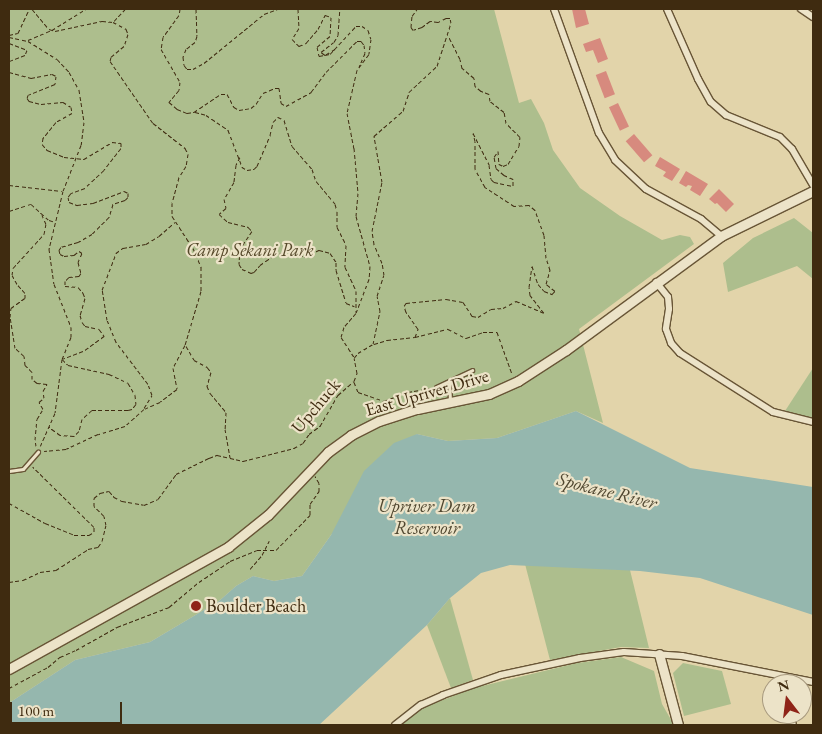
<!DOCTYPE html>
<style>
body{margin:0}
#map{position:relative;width:822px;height:734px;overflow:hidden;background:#e2d4aa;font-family:"EB Garamond",serif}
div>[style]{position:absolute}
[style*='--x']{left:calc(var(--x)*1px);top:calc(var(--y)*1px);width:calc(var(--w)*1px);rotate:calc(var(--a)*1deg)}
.green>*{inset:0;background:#adbe8d}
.water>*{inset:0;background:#95b7ae}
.building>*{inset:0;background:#d78a7e;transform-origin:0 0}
.path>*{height:1px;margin-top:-0.5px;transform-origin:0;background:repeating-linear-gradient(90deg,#3f2b10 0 4px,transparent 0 6.5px)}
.roads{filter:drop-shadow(1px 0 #685536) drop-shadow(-1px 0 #685536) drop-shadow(0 1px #685536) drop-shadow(0 -1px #685536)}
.service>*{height:3px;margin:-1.5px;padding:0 1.5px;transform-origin:1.5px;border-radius:1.5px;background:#ece3c8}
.minor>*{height:6px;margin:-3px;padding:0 3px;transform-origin:3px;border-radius:3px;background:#ece3c8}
.tertiary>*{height:9px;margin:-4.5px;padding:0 4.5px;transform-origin:4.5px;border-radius:4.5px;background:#ece3c8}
.secondary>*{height:9px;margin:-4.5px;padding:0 4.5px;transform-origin:4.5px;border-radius:4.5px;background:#ece3c8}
.dots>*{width:14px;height:14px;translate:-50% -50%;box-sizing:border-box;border:2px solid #ece3c8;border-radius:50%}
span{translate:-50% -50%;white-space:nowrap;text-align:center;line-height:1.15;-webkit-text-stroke:4.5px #ece3c8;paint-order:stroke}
.park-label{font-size:18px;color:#554829;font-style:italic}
.street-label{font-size:18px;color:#3f2b10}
.poi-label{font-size:18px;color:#3f2b10}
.left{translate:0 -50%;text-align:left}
.water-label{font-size:19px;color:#504730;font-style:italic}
.frame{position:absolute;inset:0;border:10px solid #3f2b10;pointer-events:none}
.north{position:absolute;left:762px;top:674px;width:50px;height:50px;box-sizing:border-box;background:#ece3c8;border:1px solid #a7997e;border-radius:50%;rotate:345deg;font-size:14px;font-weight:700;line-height:20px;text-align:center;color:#3f2b10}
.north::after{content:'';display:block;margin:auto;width:18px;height:22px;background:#8f2418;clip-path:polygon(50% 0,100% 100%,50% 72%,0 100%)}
.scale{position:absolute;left:10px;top:702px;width:112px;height:22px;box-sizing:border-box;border:2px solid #3f2b10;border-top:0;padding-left:6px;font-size:15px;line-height:18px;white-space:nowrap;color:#3f2b10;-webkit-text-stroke:4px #ece3c8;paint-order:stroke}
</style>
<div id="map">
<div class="green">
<i style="clip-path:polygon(9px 9px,494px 9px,519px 103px,531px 99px,544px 123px,553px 150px,580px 188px,620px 216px,662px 240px,680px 235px,690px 237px,694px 244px,579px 329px,603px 423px,576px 411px,497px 438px,448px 441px,417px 434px,331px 535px,302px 576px,274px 581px,253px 576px,236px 586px,219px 601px,150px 642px,75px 660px,9px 703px)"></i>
<i style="clip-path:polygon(794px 218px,813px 233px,813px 279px,797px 266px,728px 292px,723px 263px,753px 238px)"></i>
<i style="clip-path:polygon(813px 368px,813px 418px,785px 411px)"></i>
<i style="clip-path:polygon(525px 564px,630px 570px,649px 648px,621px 647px,550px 660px)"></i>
<i style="clip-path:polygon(450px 598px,473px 680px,451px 688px,427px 625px)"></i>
<i style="clip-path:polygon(621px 657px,654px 671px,662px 704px,674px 725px,401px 725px,422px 708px,474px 688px,577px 663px)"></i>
<i style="clip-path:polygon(683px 663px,722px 671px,731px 704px,684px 716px,673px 673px)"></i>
</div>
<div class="water">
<i style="clip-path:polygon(576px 411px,690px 468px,813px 487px,813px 615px,700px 578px,640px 571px,510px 565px,481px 573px,450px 598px,427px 625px,319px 725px,9px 725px,9px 703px,75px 660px,150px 642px,219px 601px,236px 586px,253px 576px,274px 581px,302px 576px,331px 535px,364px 471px,394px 443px,417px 434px,448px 441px,497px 438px)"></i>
</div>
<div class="building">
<i style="clip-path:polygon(572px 9px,585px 9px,589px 24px,576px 28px)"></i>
<i style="clip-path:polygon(600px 38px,608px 59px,598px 63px,593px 50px,586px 52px,583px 44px)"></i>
<i style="left:606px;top:71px;width:25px;height:11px;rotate:69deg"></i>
<i style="left:618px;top:103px;width:26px;height:10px;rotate:65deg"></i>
<i style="left:634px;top:134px;width:28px;height:11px;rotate:49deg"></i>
<i style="clip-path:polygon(660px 157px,680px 169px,672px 181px,663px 176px,666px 172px,655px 166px)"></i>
<i style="clip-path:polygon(686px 171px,708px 184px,700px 196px,690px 190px,692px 186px,688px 185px,686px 187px,679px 183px)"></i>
<i style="clip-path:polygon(719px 189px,734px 204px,726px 212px,717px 203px,715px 204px,709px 199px)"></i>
</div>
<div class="path">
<i style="--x:32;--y:9;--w:26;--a:50"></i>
<i style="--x:49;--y:29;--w:6;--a:18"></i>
<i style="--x:55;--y:31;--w:48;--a:-12"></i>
<i style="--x:102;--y:21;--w:11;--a:5"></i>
<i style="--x:113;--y:22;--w:15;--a:28"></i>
<i style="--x:126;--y:29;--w:5;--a:68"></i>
<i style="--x:128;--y:34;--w:13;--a:108"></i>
<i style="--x:124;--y:46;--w:17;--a:140"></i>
<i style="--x:111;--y:57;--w:4;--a:104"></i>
<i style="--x:110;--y:61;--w:75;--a:55.3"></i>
<i style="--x:153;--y:123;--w:41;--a:38"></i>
<i style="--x:185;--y:148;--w:7;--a:63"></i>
<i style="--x:188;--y:154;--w:12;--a:99"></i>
<i style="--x:186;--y:166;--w:13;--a:122"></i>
<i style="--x:179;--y:177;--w:27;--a:105"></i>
<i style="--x:172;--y:203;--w:13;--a:90"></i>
<i style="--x:172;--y:216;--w:38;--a:57"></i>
<i style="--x:193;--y:248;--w:21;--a:67"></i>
<i style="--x:201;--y:267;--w:24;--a:90"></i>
<i style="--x:201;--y:291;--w:56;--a:106.5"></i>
<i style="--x:185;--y:345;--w:26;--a:118"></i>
<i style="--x:173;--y:368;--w:21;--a:79"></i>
<i style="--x:177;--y:389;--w:21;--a:143"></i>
<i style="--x:160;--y:402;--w:17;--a:156"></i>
<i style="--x:144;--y:409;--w:25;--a:138"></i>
<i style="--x:125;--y:426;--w:28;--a:163"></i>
<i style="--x:98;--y:434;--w:35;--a:155"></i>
<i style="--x:66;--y:449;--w:22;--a:175"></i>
<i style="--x:180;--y:9;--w:6;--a:99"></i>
<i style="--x:179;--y:15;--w:27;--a:126"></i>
<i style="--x:163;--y:37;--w:12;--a:99"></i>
<i style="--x:161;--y:49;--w:38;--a:60"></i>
<i style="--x:180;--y:82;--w:8;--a:97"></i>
<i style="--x:179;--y:90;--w:16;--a:130"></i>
<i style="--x:169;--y:102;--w:11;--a:41"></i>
<i style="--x:177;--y:109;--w:11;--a:22"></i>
<i style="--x:187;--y:113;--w:7;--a:-8"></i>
<i style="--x:194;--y:112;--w:32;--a:-34"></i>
<i style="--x:221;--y:94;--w:6;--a:0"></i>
<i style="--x:227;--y:94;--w:15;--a:62"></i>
<i style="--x:234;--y:107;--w:6;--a:31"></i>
<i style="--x:239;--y:110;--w:12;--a:-9"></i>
<i style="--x:251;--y:108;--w:6;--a:-39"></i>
<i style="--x:256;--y:104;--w:13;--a:-58"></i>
<i style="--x:263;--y:93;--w:13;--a:-23"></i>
<i style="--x:275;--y:88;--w:4;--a:0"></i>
<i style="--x:279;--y:88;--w:15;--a:82"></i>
<i style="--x:281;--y:103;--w:6;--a:31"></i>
<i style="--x:286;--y:106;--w:29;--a:-29"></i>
<i style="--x:311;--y:92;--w:25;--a:-53"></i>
<i style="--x:326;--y:72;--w:44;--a:-45"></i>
<i style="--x:357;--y:41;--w:4;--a:0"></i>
<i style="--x:361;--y:41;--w:5;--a:53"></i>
<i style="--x:364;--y:45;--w:8;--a:83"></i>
<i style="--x:365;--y:53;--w:15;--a:113"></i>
<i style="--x:196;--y:9;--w:27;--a:88"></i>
<i style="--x:197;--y:36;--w:6;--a:108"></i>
<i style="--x:195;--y:42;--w:11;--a:142"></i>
<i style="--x:186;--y:49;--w:9;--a:111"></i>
<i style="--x:183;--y:57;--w:8;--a:83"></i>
<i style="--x:184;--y:65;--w:5;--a:53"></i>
<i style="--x:187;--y:69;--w:6;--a:0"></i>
<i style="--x:193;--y:69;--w:13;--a:-29"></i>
<i style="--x:204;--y:63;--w:77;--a:-39.2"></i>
<i style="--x:264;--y:14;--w:15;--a:-20"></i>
<i style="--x:298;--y:9;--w:19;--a:87"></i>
<i style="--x:299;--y:28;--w:13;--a:122"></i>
<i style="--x:292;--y:39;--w:10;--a:45"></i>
<i style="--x:299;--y:46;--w:8;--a:-23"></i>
<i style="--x:306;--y:43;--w:18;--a:-49"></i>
<i style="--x:318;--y:29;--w:16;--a:-63"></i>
<i style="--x:325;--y:15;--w:6;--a:18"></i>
<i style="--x:331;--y:17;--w:19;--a:93"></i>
<i style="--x:330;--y:36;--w:17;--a:140"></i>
<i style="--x:317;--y:47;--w:9;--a:77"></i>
<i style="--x:319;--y:56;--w:11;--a:-10"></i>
<i style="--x:330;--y:54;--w:38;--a:-47"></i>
<i style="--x:356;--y:26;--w:6;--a:0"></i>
<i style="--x:362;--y:26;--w:7;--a:34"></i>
<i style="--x:368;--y:30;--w:9;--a:72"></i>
<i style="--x:371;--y:39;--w:15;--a:98"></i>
<i style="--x:369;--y:54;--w:20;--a:127"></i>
<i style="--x:357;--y:70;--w:44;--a:103.1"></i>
<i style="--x:347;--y:113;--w:36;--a:79"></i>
<i style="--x:354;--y:148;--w:45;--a:84.9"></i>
<i style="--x:358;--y:193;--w:23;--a:95"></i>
<i style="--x:356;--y:216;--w:52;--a:74.4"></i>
<i style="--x:370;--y:266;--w:13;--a:94"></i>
<i style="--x:369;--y:279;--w:36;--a:111"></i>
<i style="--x:356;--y:313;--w:18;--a:131"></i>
<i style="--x:344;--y:327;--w:10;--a:107"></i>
<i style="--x:341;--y:337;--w:24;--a:57"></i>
<i style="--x:114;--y:21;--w:16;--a:-47"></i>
<i style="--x:9;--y:35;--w:9;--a:-13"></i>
<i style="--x:18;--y:33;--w:26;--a:-65"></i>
<i style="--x:9;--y:37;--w:19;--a:12"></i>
<i style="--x:28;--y:41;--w:34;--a:32"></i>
<i style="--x:57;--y:59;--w:18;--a:47"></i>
<i style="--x:69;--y:72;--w:21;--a:61"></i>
<i style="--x:79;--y:90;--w:32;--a:81"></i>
<i style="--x:84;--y:122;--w:23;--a:97"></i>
<i style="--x:81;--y:145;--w:49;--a:111.4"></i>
<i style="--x:63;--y:191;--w:60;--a:103.6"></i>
<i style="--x:49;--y:249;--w:35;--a:82"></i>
<i style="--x:54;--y:284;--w:46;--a:68.4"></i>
<i style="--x:71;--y:327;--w:10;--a:90"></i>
<i style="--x:71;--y:337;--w:24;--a:112"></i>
<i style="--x:62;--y:359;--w:54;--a:97.4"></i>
<i style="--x:55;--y:413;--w:36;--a:114"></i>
<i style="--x:28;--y:40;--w:26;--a:-23"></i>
<i style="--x:52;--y:30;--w:40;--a:-32"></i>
<i style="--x:9;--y:43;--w:19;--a:21"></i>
<i style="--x:27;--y:50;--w:5;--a:112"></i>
<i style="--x:25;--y:55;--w:17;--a:159"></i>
<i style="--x:335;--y:49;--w:12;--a:149"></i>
<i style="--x:325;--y:55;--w:5;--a:-143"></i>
<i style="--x:321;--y:52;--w:16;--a:-38"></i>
<i style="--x:334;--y:42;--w:8;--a:-60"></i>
<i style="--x:338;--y:35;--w:26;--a:-86"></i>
<i style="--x:9;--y:72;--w:23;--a:15"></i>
<i style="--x:31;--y:78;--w:21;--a:-11"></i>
<i style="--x:52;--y:74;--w:4;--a:27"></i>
<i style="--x:56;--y:76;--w:8;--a:97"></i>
<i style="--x:55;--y:84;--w:29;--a:158"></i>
<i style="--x:28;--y:95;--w:3;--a:108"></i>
<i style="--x:27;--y:98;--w:4;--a:56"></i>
<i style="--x:29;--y:101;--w:12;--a:14"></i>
<i style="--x:41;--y:104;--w:22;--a:-5"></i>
<i style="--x:63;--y:102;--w:9;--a:32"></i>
<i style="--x:71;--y:107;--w:6;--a:81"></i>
<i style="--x:72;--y:113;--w:18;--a:151"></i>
<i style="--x:56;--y:122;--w:21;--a:129"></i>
<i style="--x:43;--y:138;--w:6;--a:99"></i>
<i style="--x:42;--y:144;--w:8;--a:50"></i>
<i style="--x:47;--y:150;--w:18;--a:22"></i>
<i style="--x:64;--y:157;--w:20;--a:6"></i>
<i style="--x:84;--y:159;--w:33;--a:-31"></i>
<i style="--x:112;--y:142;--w:9;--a:6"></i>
<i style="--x:121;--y:143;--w:5;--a:90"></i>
<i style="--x:121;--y:148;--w:28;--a:128"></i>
<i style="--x:104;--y:170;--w:26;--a:137"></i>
<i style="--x:85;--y:188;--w:15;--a:160"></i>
<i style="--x:71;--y:193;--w:5;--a:127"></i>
<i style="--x:68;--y:197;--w:5;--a:79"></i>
<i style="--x:69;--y:202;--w:9;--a:21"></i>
<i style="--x:77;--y:205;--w:16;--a:-7"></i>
<i style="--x:93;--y:203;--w:33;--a:-21"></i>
<i style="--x:124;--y:191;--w:4;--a:27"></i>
<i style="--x:128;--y:193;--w:4;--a:90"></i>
<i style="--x:128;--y:197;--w:4;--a:135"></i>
<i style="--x:125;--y:200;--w:13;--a:162"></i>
<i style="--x:113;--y:204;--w:14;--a:107"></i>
<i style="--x:109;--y:217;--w:24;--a:135"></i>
<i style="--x:92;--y:234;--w:16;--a:150"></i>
<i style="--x:78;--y:242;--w:18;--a:164"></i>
<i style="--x:61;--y:247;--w:4;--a:124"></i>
<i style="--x:59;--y:250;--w:4;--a:76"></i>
<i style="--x:60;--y:254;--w:4;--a:27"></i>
<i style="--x:64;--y:256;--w:10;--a:-6"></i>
<i style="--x:74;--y:255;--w:6;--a:-39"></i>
<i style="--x:79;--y:251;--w:4;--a:34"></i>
<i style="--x:82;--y:253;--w:10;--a:114"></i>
<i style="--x:78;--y:262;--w:11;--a:75"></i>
<i style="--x:81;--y:273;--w:4;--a:124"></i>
<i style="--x:79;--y:276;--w:10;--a:174"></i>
<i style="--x:69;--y:277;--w:6;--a:135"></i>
<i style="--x:65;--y:281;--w:5;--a:90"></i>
<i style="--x:65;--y:286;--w:13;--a:4"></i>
<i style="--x:78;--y:287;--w:8;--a:50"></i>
<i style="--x:83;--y:293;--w:5;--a:68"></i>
<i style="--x:85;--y:298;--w:18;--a:106"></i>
<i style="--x:80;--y:315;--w:7;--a:74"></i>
<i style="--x:82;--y:322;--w:5;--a:53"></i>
<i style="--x:85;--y:326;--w:14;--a:12"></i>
<i style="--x:99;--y:329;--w:9;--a:54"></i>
<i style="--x:104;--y:336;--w:26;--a:144"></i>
<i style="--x:83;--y:351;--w:22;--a:159"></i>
<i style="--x:62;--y:359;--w:8;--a:45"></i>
<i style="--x:68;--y:365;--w:42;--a:12.4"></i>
<i style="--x:109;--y:374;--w:21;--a:25"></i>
<i style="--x:128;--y:383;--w:14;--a:60"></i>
<i style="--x:135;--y:395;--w:9;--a:84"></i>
<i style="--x:136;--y:404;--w:6;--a:129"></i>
<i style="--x:132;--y:409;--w:4;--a:166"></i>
<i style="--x:128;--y:410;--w:36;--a:180"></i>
<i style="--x:92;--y:410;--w:13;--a:138"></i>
<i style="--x:82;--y:419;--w:12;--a:104"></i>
<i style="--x:79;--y:431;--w:7;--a:135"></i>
<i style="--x:74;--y:436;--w:14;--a:-176"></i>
<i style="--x:60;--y:435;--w:14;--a:-144"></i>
<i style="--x:195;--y:112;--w:11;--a:15"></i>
<i style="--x:206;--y:115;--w:27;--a:34"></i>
<i style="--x:228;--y:130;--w:40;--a:69"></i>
<i style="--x:242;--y:167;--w:6;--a:31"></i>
<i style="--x:247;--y:170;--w:7;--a:-8"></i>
<i style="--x:254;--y:169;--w:4;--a:-45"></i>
<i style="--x:257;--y:166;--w:34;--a:-67"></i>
<i style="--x:270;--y:135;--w:13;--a:-77"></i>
<i style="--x:273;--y:122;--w:7;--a:-45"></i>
<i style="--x:278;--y:117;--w:7;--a:27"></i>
<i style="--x:284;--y:120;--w:27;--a:73"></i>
<i style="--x:292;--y:146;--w:30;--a:49"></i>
<i style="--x:312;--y:169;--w:13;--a:72"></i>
<i style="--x:316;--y:181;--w:30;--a:50"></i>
<i style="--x:335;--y:204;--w:7;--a:74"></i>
<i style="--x:337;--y:211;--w:16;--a:90"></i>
<i style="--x:337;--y:227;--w:20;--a:63"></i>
<i style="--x:346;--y:245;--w:22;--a:93"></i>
<i style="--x:345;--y:267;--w:26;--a:65"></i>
<i style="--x:356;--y:291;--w:21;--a:90"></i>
<i style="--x:240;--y:157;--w:9;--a:117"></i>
<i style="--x:236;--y:165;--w:17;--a:97"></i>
<i style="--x:234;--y:182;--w:20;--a:120"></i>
<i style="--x:224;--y:199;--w:9;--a:77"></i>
<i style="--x:226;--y:208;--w:9;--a:139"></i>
<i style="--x:219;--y:214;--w:12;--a:42"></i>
<i style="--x:228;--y:222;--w:21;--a:14"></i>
<i style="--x:248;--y:227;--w:6;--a:45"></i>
<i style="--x:252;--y:231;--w:22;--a:124"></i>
<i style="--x:240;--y:249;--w:15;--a:94"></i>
<i style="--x:239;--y:264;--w:6;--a:59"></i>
<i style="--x:242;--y:269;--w:10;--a:24"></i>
<i style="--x:251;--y:273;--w:3;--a:-18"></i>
<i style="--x:254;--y:272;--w:9;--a:-49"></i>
<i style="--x:260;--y:265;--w:16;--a:-35"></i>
<i style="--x:273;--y:256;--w:23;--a:-18"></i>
<i style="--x:295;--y:249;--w:12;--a:42"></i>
<i style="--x:304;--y:257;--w:17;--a:-25"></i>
<i style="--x:319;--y:250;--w:11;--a:15"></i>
<i style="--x:330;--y:253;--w:11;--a:56"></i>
<i style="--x:336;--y:262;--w:8;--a:90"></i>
<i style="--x:336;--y:270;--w:34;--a:73"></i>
<i style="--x:346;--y:303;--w:9;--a:21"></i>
<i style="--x:9;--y:185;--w:53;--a:6.5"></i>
<i style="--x:9;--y:211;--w:23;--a:-18"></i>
<i style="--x:31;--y:204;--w:24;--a:42"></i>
<i style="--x:49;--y:220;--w:6;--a:18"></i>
<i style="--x:415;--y:337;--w:34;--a:-14"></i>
<i style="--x:448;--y:329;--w:20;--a:27"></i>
<i style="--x:466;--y:338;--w:18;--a:-19"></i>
<i style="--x:483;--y:332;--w:14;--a:0"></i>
<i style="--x:497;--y:332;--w:45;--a:70.3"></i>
<i style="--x:374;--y:344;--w:14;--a:-17"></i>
<i style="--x:387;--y:340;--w:28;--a:-6"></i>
<i style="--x:415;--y:337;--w:9;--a:-69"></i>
<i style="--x:418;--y:329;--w:21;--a:-125"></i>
<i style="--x:406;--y:312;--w:6;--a:-108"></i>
<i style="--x:404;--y:306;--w:4;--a:-56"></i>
<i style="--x:406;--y:303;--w:40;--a:-5.7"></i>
<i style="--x:446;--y:299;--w:17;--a:10"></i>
<i style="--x:463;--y:302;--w:17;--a:57"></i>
<i style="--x:472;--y:316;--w:6;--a:9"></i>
<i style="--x:478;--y:317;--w:15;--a:-32"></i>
<i style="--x:491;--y:309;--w:12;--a:-5"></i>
<i style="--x:503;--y:308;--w:15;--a:-28"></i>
<i style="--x:516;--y:301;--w:30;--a:23"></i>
<i style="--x:544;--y:313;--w:23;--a:-128"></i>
<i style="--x:530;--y:295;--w:8;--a:-97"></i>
<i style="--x:529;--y:287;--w:21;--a:-82"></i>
<i style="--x:532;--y:266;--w:19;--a:72"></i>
<i style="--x:538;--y:284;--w:9;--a:49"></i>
<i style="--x:544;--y:291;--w:9;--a:21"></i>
<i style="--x:552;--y:294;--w:4;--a:-45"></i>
<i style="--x:555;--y:291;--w:11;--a:-142"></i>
<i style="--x:546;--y:284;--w:15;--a:-74"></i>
<i style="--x:550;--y:270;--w:13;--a:-108"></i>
<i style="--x:546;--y:258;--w:23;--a:-95"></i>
<i style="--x:544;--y:235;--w:27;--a:-110"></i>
<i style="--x:535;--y:210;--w:8;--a:-140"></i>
<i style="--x:529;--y:205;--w:15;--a:176"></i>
<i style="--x:514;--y:206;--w:35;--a:-147"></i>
<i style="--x:485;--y:187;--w:21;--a:-119"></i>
<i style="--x:475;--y:169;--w:28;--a:-90"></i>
<i style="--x:475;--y:141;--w:8;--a:-104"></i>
<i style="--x:473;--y:133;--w:36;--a:63"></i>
<i style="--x:489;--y:165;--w:14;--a:82"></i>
<i style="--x:491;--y:179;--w:4;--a:45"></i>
<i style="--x:494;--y:182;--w:19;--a:12"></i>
<i style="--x:513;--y:186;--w:7;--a:-90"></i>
<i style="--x:513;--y:179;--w:10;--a:-156"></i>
<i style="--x:504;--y:175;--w:11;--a:-139"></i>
<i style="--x:496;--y:168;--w:11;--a:-100"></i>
<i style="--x:494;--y:157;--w:7;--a:-56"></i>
<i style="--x:498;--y:151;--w:13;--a:86"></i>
<i style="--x:499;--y:164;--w:4;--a:27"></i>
<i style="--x:503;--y:166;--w:5;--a:-22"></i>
<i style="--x:508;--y:164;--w:21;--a:-59"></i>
<i style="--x:519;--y:146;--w:9;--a:-84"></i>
<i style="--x:520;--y:137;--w:20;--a:-135"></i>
<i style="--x:506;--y:123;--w:11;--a:-100"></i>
<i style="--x:504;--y:112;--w:18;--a:-142"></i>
<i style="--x:490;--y:101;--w:7;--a:-98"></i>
<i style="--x:489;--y:94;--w:9;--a:-159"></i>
<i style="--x:481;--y:91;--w:8;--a:-140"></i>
<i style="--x:475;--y:86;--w:8;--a:-97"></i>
<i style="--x:474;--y:78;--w:16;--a:-140"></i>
<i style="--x:462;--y:68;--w:9;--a:-103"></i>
<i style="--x:460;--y:59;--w:25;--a:-117"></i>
<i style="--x:186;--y:346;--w:16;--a:60"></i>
<i style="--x:194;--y:360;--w:15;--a:28"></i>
<i style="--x:207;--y:367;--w:6;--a:51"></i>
<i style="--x:211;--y:372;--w:15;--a:106"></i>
<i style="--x:207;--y:386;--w:8;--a:67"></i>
<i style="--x:210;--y:393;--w:25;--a:50"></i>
<i style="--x:226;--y:412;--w:17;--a:93"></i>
<i style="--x:225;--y:429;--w:29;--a:80"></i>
<i style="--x:354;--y:382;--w:11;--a:68"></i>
<i style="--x:358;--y:392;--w:28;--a:19"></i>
<i style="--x:384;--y:401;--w:26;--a:-21"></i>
<i style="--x:408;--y:392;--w:22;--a:-10"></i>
<i style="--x:144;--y:408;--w:15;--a:-58"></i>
<i style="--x:152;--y:395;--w:12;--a:-110"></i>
<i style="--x:148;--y:384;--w:53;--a:-127.3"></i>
<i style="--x:116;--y:342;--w:24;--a:-112"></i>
<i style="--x:107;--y:320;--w:30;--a:-99"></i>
<i style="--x:102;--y:290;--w:40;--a:-69"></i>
<i style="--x:116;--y:253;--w:9;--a:-36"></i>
<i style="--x:123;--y:248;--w:23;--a:-10"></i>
<i style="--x:146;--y:244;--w:15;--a:-32"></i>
<i style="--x:159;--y:236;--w:21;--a:-41"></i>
<i style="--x:36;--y:446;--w:6;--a:-99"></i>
<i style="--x:35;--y:440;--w:21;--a:-85"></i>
<i style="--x:37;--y:419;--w:12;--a:-59"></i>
<i style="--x:43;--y:409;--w:8;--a:-120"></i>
<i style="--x:39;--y:402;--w:6;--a:-39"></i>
<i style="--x:44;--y:398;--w:7;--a:-98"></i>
<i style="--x:43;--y:391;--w:8;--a:-60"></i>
<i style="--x:47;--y:384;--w:10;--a:-174"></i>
<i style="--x:37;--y:383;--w:6;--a:-141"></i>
<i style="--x:32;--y:379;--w:7;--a:-90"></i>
<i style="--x:32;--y:372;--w:10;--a:-135"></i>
<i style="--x:25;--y:365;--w:9;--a:-96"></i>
<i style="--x:24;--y:356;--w:12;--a:-138"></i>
<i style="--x:15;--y:348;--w:31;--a:-99"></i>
<i style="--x:10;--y:317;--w:9;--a:-84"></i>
<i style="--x:11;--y:308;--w:17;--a:-36"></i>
<i style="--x:25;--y:298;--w:5;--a:-90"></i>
<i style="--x:25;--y:293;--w:12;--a:-132"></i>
<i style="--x:17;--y:284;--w:10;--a:-119"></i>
<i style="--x:12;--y:275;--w:7;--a:-82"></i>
<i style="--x:13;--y:268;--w:46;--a:-47.6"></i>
<i style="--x:44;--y:234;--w:10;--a:-79"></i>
<i style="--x:46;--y:224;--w:10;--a:-114"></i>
<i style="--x:9;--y:503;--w:41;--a:29.1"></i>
<i style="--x:45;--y:523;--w:31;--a:22"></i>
<i style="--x:74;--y:535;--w:15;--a:0"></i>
<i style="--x:89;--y:535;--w:6;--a:-31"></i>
<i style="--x:94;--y:532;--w:5;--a:-90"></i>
<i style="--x:94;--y:527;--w:86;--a:-135.5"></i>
<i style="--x:250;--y:569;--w:18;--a:-49"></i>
<i style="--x:262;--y:555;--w:16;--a:-63"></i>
<i style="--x:9;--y:582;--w:14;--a:-8"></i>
<i style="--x:23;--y:580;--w:19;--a:-25"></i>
<i style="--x:40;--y:572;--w:16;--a:-7"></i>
<i style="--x:56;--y:570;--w:38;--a:-33"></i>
<i style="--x:88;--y:549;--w:10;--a:-11"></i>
<i style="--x:98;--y:547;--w:7;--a:-56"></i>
<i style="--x:102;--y:541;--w:16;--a:-76"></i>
<i style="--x:106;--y:525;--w:9;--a:-103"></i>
<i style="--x:104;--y:516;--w:14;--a:-135"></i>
<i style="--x:94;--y:506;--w:8;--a:-90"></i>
<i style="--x:94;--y:498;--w:8;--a:-40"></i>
<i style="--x:100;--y:493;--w:9;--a:-13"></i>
<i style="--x:109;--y:491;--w:8;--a:50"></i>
<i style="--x:114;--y:497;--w:9;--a:27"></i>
<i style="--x:122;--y:501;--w:22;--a:10"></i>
<i style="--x:144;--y:505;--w:15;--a:-23"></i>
<i style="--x:158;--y:499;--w:31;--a:-54"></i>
<i style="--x:176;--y:474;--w:37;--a:-26"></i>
<i style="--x:209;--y:458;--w:9;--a:-21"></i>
<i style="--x:217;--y:455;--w:27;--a:13"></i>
<i style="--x:243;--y:461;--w:53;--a:-14.3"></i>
<i style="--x:294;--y:448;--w:10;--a:-29"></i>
<i style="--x:303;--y:443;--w:11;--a:-56"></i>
<i style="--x:309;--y:434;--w:14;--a:-36"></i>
<i style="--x:320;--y:426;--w:36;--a:-60"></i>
<i style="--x:338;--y:395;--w:21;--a:-41"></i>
<i style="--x:354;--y:381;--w:9;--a:-69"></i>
<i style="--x:357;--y:373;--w:15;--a:-101"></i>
<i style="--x:354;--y:358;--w:6;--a:-51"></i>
<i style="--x:358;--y:353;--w:17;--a:-31"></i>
<i style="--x:373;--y:344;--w:34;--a:-78"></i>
<i style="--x:380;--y:311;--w:15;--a:-101"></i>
<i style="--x:377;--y:296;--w:22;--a:-72"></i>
<i style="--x:384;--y:275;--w:12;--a:-99"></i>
<i style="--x:382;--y:263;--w:21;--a:-113"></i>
<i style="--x:374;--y:244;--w:13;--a:-99"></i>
<i style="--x:372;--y:231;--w:50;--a:-78.5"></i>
<i style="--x:382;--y:182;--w:47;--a:-99.9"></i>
<i style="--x:374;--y:136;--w:38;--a:-41"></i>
<i style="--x:403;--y:111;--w:20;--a:-72"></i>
<i style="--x:409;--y:92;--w:38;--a:-43"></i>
<i style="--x:437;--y:66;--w:45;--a:-72"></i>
<i style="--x:451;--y:23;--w:5;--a:-101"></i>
<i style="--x:450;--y:18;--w:4;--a:180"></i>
<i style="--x:446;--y:18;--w:9;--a:153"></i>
<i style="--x:438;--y:22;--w:8;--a:-173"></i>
<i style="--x:430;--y:21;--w:10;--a:143"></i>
<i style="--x:422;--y:27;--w:9;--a:162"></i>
<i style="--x:413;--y:30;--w:4;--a:-124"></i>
<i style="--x:411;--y:27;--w:11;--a:-85"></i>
<i style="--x:412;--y:16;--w:9;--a:-54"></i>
<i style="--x:9;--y:688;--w:44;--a:-28.3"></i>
<i style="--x:48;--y:667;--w:16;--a:-40"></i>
<i style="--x:60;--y:657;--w:17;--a:-24"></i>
<i style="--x:76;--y:650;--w:47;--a:-29.3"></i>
<i style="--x:117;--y:627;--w:56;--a:-21"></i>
<i style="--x:169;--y:607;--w:39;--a:-40"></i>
<i style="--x:199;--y:582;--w:37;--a:-34"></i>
<i style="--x:230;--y:561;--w:29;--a:-22"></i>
<i style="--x:257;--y:550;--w:19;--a:0"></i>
<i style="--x:276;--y:550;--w:49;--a:-45.8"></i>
<i style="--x:310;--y:515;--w:11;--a:-90"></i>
<i style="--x:310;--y:504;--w:16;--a:-55"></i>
<i style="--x:319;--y:491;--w:8;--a:-90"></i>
<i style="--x:319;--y:483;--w:8;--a:-120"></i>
</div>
<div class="roads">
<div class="service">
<i style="--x:449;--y:381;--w:19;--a:87"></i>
<i style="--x:436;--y:387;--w:40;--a:-25"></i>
<i style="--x:9;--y:471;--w:14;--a:-8"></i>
<i style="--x:23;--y:469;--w:23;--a:-49"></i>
</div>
<div class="minor">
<i style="--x:554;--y:9;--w:132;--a:70.1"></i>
<i style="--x:599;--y:133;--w:31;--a:59"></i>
<i style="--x:615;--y:160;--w:42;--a:43.1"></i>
<i style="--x:646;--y:189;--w:63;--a:28.6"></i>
<i style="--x:701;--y:219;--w:26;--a:40"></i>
<i style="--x:667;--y:9;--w:77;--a:66.1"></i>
<i style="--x:698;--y:79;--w:26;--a:61"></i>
<i style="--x:711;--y:102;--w:20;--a:41"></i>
<i style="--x:726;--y:115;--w:58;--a:22.2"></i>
<i style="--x:780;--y:137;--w:17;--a:45"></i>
<i style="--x:792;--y:149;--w:42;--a:59.7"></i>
<i style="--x:801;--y:9;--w:14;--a:34"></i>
<i style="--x:656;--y:282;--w:19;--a:51"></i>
<i style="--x:668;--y:297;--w:12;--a:85"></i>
<i style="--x:669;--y:309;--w:20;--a:99"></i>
<i style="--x:666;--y:329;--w:15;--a:70"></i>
<i style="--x:671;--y:343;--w:13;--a:48"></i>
<i style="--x:680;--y:353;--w:110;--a:32.4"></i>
<i style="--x:773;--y:412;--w:41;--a:14"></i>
<i style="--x:790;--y:714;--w:11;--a:75"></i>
<i style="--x:395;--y:725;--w:33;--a:-38"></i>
<i style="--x:421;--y:705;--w:24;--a:-24"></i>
<i style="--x:443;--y:695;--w:61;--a:-19"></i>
<i style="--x:501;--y:675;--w:81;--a:-12.1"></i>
<i style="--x:580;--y:658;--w:44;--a:-7.8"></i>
<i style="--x:624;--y:652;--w:58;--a:3.9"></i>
<i style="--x:682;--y:656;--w:134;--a:11.2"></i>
</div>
<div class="tertiary">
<i style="--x:659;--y:654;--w:73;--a:75"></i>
</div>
<div class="secondary">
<i style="--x:9;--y:669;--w:251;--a:-29.1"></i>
<i style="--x:228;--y:547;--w:51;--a:-38.7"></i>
<i style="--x:268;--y:515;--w:87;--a:-46.4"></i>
<i style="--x:328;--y:452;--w:29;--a:-36"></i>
<i style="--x:351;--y:435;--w:31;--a:-27"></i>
<i style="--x:379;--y:421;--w:40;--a:-18"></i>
<i style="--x:417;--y:409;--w:74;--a:-11.8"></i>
<i style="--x:489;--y:394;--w:32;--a:-24"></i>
<i style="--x:518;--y:381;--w:57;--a:-32.9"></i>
<i style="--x:566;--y:350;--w:192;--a:-36.3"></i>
<i style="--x:721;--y:236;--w:102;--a:-26.1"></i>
</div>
</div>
<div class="dots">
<i style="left:196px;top:606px;background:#8f2418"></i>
</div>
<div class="park-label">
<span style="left:250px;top:250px">Camp Sekani Park</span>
</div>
<div class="street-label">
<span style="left:427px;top:393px;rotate:-16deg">East Upriver Drive</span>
<span style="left:316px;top:406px;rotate:-50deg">Upchuck</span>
</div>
<div class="poi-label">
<span class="left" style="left:206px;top:606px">Boulder Beach</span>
</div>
<div class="water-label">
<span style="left:607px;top:491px;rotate:14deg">Spokane River</span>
<span style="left:427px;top:517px">Upriver Dam<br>Reservoir</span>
</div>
<div class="frame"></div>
<div class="north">N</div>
<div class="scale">100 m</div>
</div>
